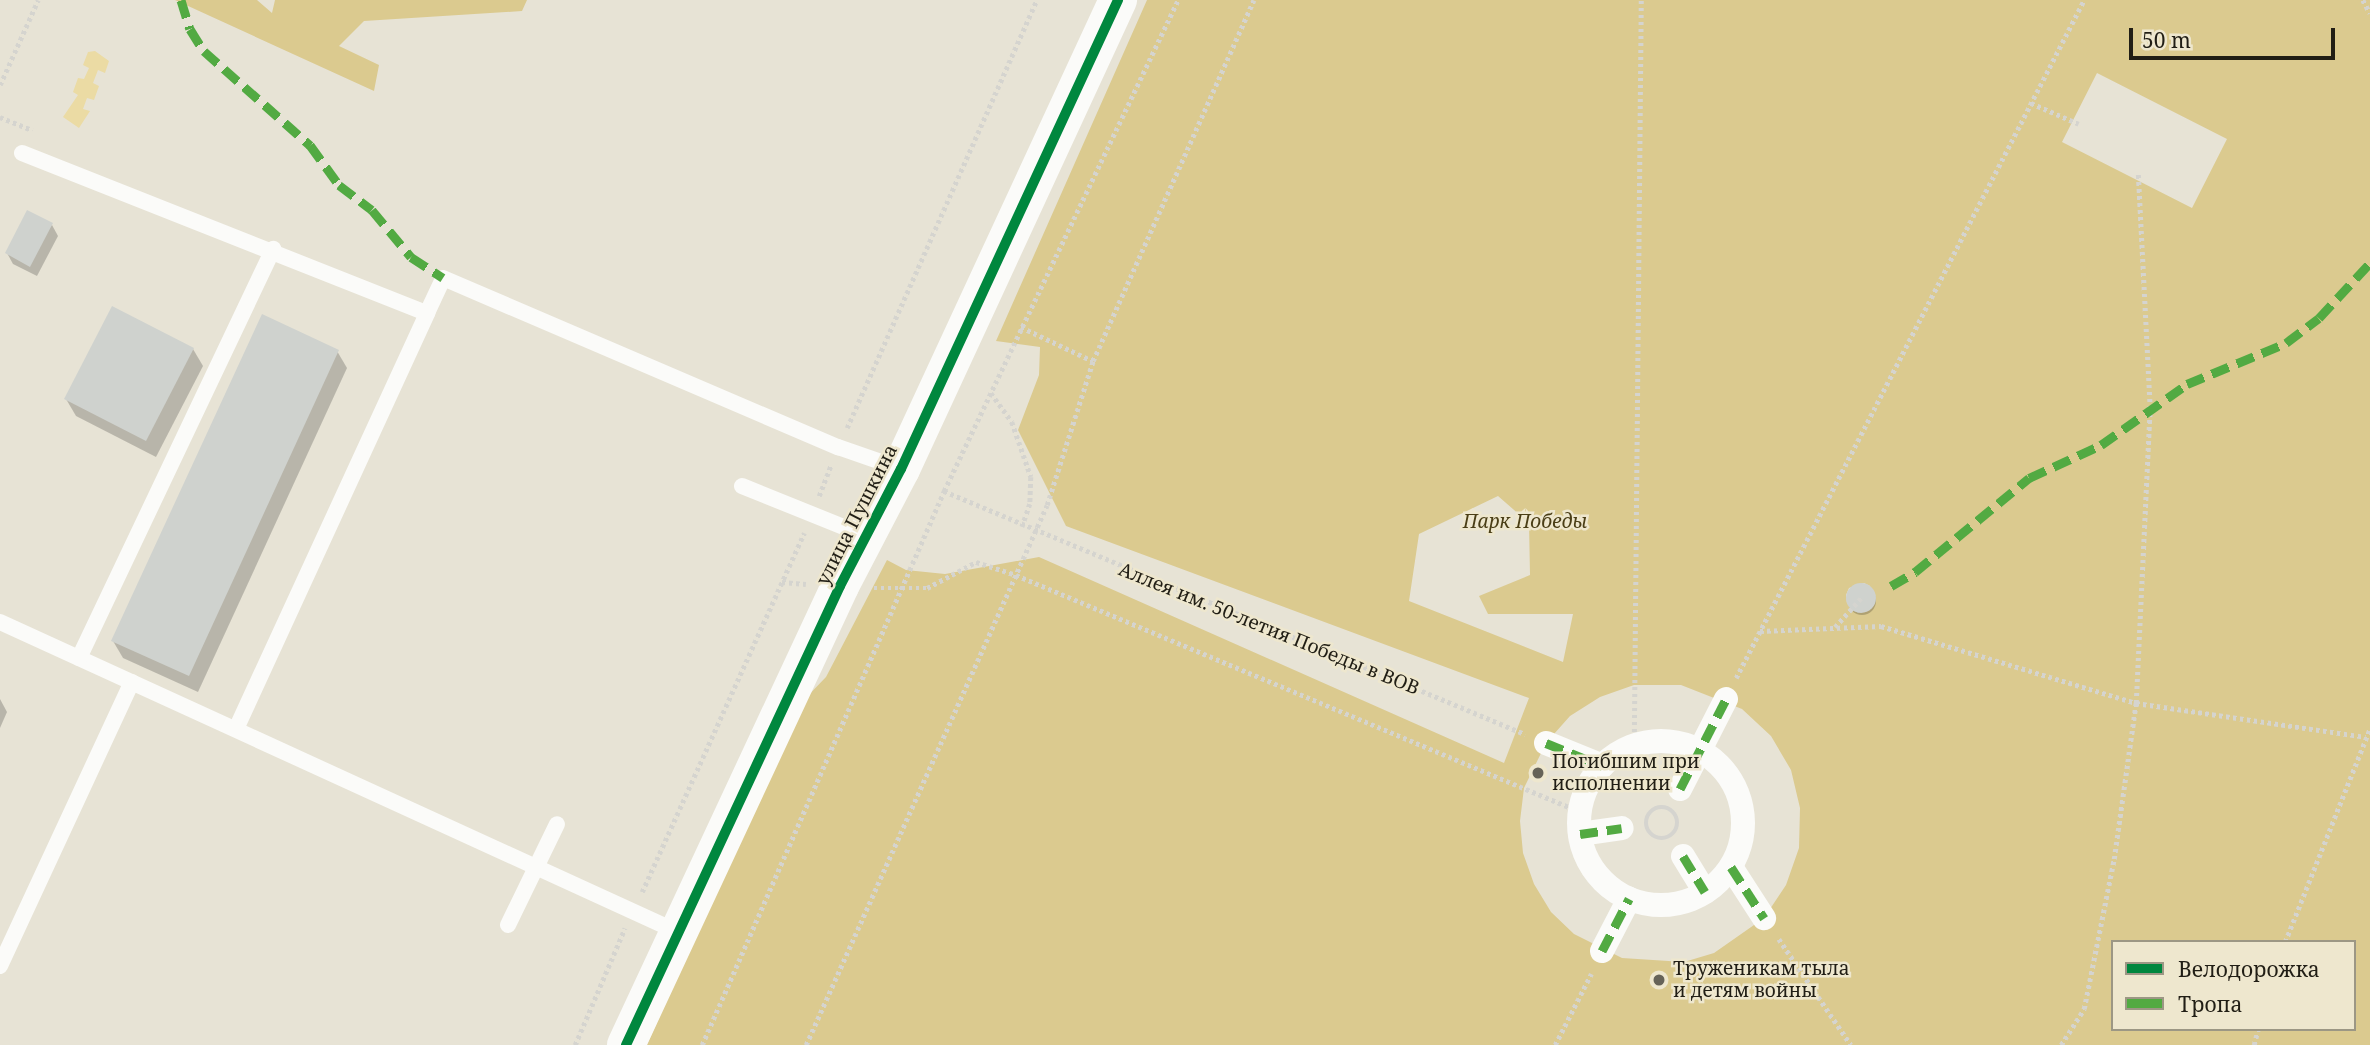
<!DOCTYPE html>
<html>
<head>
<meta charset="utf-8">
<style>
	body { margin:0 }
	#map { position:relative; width:2370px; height:1045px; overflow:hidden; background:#e7e3d5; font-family:"Noto Serif",serif }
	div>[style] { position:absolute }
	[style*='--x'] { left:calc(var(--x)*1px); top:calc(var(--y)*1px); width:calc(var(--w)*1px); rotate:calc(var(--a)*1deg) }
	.green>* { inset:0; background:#ebdba4 }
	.forest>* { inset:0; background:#dbca8f }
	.shadow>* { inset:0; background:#0003 }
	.round { border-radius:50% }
	.building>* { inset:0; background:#cfd2ce }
	.path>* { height:4.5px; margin-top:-2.25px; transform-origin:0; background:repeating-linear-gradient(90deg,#d5d4cf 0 3.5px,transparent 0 7px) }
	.path>.ring { margin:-2.25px; padding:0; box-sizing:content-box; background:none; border:4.5px solid #d5d4cf; border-radius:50% }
	.service>* { height:16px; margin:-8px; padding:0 8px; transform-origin:8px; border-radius:8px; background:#fbfbf9 }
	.pedestrian>* { height:24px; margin:-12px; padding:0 12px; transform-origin:12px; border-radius:12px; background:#fbfbf9 }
	.pedestrian>.ring { margin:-12px; padding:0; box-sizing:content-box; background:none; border:24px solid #fbfbf9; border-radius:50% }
	.tertiary>* { height:38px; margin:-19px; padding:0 19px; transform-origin:19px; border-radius:19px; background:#fbfbf9 }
	.quiet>* { height:9px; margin-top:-4.5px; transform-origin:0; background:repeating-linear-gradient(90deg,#52aa42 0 18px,transparent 0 27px) }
	.cycleway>* { height:10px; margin:-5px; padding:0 5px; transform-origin:5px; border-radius:5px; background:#00873e }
	.dots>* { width:19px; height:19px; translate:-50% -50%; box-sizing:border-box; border:4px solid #eee7ce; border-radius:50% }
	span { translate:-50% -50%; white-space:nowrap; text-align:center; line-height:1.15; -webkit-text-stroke:5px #eee7ce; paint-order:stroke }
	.street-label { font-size:19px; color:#211e15 }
	.park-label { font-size:19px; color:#4a3e16; font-style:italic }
	.poi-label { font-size:19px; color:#211e15 }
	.left { translate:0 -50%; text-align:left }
	.legend { position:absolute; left:2111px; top:940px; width:245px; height:91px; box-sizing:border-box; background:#eee7ce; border:2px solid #9c9784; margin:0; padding:9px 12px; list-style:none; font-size:21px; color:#211e15 }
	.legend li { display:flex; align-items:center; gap:14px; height:35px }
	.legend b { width:35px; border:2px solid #9c9784 }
	.scale { position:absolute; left:2129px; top:28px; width:206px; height:32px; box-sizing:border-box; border:4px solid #211e15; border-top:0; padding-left:9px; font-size:21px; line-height:24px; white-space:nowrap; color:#211e15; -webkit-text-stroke:5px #eee7ce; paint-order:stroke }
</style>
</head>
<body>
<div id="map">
	<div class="green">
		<i style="clip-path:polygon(95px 51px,109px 61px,105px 73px,98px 70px,93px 83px,99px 86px,94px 100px,87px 98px,83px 109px,90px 111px,79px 128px,63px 117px,78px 95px,73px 92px,78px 78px,84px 79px,89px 68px,83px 65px,88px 52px)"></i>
	</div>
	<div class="forest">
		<i style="clip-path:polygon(175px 0,257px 0,272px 13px,275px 0,527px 0,522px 11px,364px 21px,339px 46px,379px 65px,374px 91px)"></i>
		<i style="clip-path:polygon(evenodd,1147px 0,2370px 0,2370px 1045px,647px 1045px,799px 705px,826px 677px,887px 560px,906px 570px,945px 574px,1039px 557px,1504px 763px,1529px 698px,1066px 526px,1018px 430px,1039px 375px,1040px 347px,996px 341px,1147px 0,2097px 73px,2227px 139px,2192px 208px,2062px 142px,2097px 73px,1147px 0,1498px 496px,1529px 523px,1530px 575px,1479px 596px,1488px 614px,1573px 614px,1563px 662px,1409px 601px,1419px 534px,1498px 496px,1147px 0,1864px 583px,1870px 586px,1875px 601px,1872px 608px,1858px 613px,1847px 603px,1846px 595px,1849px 588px,1864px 583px,1147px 0,1634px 685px,1681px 685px,1742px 709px,1771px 736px,1791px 770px,1800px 808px,1799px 848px,1786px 885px,1764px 918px,1714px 953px,1684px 962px,1622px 958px,1574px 934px,1551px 912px,1534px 884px,1523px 853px,1520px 821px,1524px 788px,1546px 743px,1570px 716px,1600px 697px,1634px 685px,1147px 0,2113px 942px,2354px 942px,2354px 1029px,2113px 1029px,2113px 942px)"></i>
	</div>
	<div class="shadow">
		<i style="clip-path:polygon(52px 225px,58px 236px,37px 276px,13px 264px,7px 253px)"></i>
		<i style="clip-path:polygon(193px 349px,203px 366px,156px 457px,76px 416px,66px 399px)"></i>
		<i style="clip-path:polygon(337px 351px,347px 368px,198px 692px,123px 658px,113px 641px)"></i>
		<i class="round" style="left:1848px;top:587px;width:28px;height:28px"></i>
		<i style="clip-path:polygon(0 699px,7px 712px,0 728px)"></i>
	</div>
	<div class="building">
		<i style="clip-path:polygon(27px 210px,53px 223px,30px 267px,5px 253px)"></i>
		<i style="clip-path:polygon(112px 306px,194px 348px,146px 441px,64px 399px)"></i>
		<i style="clip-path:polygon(262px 314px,339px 350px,189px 676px,111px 641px)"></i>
		<i class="round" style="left:1846px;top:583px;width:30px;height:30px"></i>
	</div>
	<div class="path">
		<i style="--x:2363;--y:0;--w:15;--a:62"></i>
		<i style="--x:0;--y:85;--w:93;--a:-65.9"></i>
		<i style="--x:2031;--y:103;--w:52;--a:23.6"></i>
		<i style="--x:0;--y:117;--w:35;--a:22"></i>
		<i style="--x:1021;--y:327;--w:80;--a:25.3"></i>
		<i style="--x:991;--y:393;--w:36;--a:54"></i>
		<i style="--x:1012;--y:422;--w:58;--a:70.9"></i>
		<i style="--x:1031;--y:477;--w:27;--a:92"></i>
		<i style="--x:1030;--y:504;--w:24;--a:109"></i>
		<i style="--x:847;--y:428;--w:468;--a:-66.1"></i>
		<i style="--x:944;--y:491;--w:630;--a:22.7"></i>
		<i style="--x:819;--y:496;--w:33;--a:-69"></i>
		<i style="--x:782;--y:582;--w:24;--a:5"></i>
		<i style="--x:874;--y:588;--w:53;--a:0"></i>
		<i style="--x:927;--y:588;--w:55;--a:-28"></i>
		<i style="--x:976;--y:562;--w:42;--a:18"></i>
		<i style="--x:1016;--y:575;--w:607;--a:22.77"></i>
		<i style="--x:1835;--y:627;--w:39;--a:-48"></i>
		<i style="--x:1760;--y:631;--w:121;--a:-2.4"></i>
		<i style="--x:1881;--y:626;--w:266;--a:16.8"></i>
		<i style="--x:2136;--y:703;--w:232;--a:8.4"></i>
		<i style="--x:1736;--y:678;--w:762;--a:-62.83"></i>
		<i style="--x:1634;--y:746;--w:746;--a:-89.46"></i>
		<i class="ring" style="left:1646px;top:807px;width:27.5px;height:27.5px"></i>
		<i style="--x:642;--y:892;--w:394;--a:-65.7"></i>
		<i style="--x:1779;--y:939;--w:128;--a:55.8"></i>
		<i style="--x:2285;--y:942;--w:230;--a:-68.3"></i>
		<i style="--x:575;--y:1045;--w:127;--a:-66.9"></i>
		<i style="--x:702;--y:1045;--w:605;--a:-66.4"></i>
		<i style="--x:944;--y:491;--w:544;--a:-64.52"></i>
		<i style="--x:806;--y:1045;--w:591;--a:-65.95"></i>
		<i style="--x:1047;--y:505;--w:151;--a:-72.3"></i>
		<i style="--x:1093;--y:361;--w:395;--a:-66"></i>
		<i style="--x:1555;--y:1045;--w:80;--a:-63.1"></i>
		<i style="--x:2061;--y:1045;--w:43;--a:-57.4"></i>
		<i style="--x:2084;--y:1009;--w:153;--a:-78.7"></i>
		<i style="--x:2114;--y:859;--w:158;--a:-82"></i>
		<i style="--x:2136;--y:703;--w:294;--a:-87.3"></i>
		<i style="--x:2150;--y:409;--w:236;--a:-92.9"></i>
		<i style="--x:2254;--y:1045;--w:16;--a:-76"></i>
	</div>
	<div class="service">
		<i style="--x:22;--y:153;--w:435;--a:21.6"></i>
		<i style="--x:427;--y:313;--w:38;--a:-65"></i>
		<i style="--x:443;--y:278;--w:430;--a:23.2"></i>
		<i style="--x:838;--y:447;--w:67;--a:19.2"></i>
		<i style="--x:742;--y:486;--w:134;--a:22"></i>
		<i style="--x:0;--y:622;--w:746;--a:24.57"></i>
		<i style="--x:79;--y:658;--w:453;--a:-64.6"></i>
		<i style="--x:236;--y:729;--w:458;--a:-65.3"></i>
		<i style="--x:508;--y:925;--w:112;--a:-64.1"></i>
		<i style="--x:0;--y:966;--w:313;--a:-65.1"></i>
	</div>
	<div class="pedestrian">
		<i class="ring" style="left:1579px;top:741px;width:140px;height:140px"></i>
		<i style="--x:1546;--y:743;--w:61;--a:22"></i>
		<i style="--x:1680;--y:789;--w:101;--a:-62.9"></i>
		<i style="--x:1580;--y:834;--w:42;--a:-8.1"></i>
		<i style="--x:1683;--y:856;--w:42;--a:58.6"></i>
		<i style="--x:1731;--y:867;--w:61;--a:57.1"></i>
		<i style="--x:1602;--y:951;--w:59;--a:-62.6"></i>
	</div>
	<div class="tertiary">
		<i style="--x:626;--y:1045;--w:506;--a:-65"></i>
		<i style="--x:840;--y:586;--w:132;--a:-62.5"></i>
		<i style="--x:901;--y:469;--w:517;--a:-65.17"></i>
	</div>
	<div class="quiet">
		<i style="--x:181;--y:0;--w:30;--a:73"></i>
		<i style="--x:190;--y:29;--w:26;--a:58"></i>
		<i style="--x:204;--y:51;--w:142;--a:41.6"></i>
		<i style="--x:310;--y:145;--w:49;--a:54.1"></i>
		<i style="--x:339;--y:185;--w:41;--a:37.1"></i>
		<i style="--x:372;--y:210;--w:61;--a:50.3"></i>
		<i style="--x:411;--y:257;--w:38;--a:33"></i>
		<i style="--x:1891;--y:586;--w:28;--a:-30"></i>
		<i style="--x:1915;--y:572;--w:148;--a:-39.5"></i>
		<i style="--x:2029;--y:478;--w:79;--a:-24.6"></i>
		<i style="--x:2101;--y:445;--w:105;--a:-35.3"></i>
		<i style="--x:2187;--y:384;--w:107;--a:-22.5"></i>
		<i style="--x:2286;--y:343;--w:41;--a:-37.1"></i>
		<i style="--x:2319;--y:318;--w:75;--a:-47.2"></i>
		<i style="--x:1546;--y:743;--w:61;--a:22"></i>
		<i style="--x:1680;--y:789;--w:101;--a:-62.9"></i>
		<i style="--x:1580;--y:834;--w:42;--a:-8.1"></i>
		<i style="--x:1683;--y:856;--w:42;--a:58.6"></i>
		<i style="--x:1731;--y:867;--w:61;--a:57.1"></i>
		<i style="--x:1602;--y:951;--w:59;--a:-62.6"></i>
	</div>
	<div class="cycleway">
		<i style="--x:626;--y:1045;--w:506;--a:-65"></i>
		<i style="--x:840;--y:586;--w:132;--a:-62.5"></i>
		<i style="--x:901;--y:469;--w:517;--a:-65.17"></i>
	</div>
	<div class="dots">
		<i style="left:1538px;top:773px;background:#666358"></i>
		<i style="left:1659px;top:980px;background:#666358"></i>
	</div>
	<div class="street-label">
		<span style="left:857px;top:515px;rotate:-63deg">улица Пушкина</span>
		<span style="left:1269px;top:629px;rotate:22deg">Аллея им. 50-летия Победы в ВОВ</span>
	</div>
	<div class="park-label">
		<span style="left:1525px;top:522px">Парк Победы</span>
	</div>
	<div class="poi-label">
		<span class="left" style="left:1552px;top:773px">Погибшим при<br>исполнении</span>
		<span class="left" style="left:1673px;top:980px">Труженикам тыла<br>и детям войны</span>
	</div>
	<ul class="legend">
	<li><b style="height:9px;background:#00873e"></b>Велодорожка</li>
	<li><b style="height:9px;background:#52aa42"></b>Тропа</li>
	</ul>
	<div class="scale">50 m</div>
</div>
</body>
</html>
